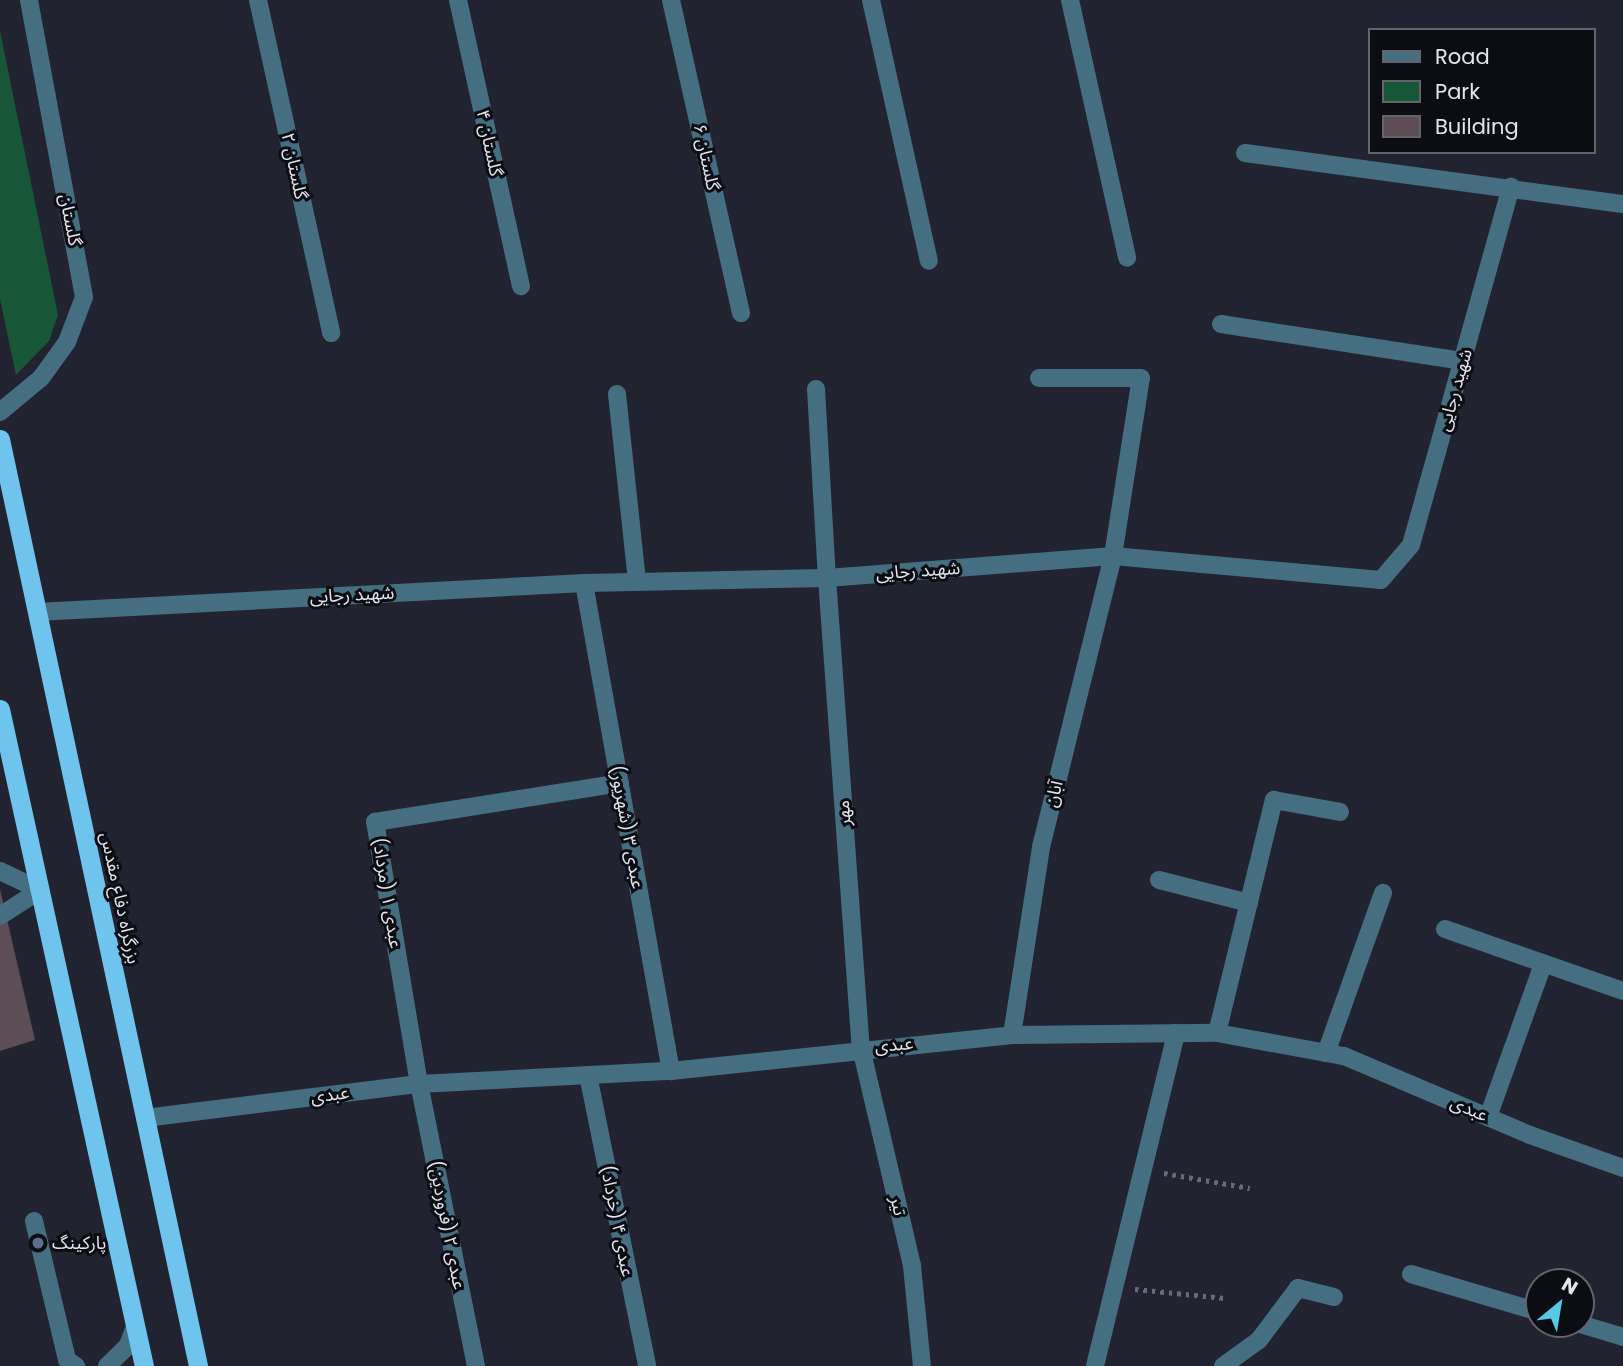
<!DOCTYPE html>
<html>
<head>
<meta charset="utf-8">
<style>
	body { margin:0 }
	#map { position:relative; width:1623px; height:1366px; overflow:hidden; background:#222330; font-family:Poppins,"Noto Sans Arabic",sans-serif }
	div>[style] { position:absolute }
	[style*='--x'] { left:calc(var(--x)*1px); top:calc(var(--y)*1px); width:calc(var(--w)*1px); rotate:calc(var(--a)*1deg) }
	.green>* { inset:0; background:#175637 }
	.building>* { inset:0; background:#5d4d55 }
	.path>* { height:4.5px; margin-top:-2.25px; transform-origin:0; background:repeating-linear-gradient(90deg,#696a76 0 3.5px,transparent 0 8.5px) }
	.service>* { height:18px; margin:-9px; padding:0 9px; transform-origin:9px; border-radius:9px; background:#456e81 }
	.minor>* { height:18px; margin:-9px; padding:0 9px; transform-origin:9px; border-radius:9px; background:#456e81 }
	.trunk>* { height:19px; margin:-9.5px; padding:0 9.5px; transform-origin:9.5px; border-radius:9.5px; background:#6ec4ec }
	.dots>* { width:19px; height:19px; translate:-50% -50%; box-sizing:border-box; border:4px solid #0c0d13; border-radius:50% }
	span { translate:-50% -50%; white-space:nowrap; text-align:center; line-height:1.15; -webkit-text-stroke:6px #0c0d13; paint-order:stroke }
	.street-label { font-size:18px; color:#e3e4ee }
	.poi-label { font-size:18px; color:#e3e4ee }
	.left { translate:0 -50%; text-align:left }
	.legend { position:absolute; left:1368px; top:28px; width:228px; height:126px; box-sizing:border-box; background:#0c0d13; border:2px solid #62636b; margin:0; padding:9px 12px; list-style:none; font-size:21px; color:#e3e4ee }
	.legend li { display:flex; align-items:center; gap:14px; height:35px }
	.legend b { width:35px; border:2px solid #62636b }
	.north { position:absolute; left:1525px; top:1268px; width:70px; height:70px; box-sizing:border-box; background:#0c0d13; border:2px solid #62636b; border-radius:50%; rotate:30deg; font-size:19px; font-weight:700; line-height:28px; text-align:center; color:#e3e4ee }
	.north::after { content:''; display:block; margin:auto; width:24px; height:32px; background:#58c9e3; clip-path:polygon(50% 0,100% 100%,50% 72%,0 100%) }
</style>
</head>
<body>
<div id="map">
	<div class="green">
		<i style="clip-path:polygon(0 31px,58px 315px,49px 341px,16px 375px,0 299px)"></i>
	</div>
	<div class="building">
		<i style="clip-path:polygon(0 889px,35px 1040px,0 1051px)"></i>
	</div>
	<div class="path">
		<i style="--x:1164;--y:1173;--w:87;--a:9.9"></i>
		<i style="--x:1135;--y:1289;--w:90;--a:5.7"></i>
	</div>
	<div class="service">
		<i style="--x:816;--y:389;--w:189;--a:86.7"></i>
		<i style="--x:617;--y:394;--w:189;--a:83.9"></i>
		<i style="--x:0;--y:871;--w:44;--a:25.4"></i>
		<i style="--x:1159;--y:880;--w:93;--a:14.3"></i>
		<i style="--x:0;--y:916;--w:48;--a:-33"></i>
		<i style="--x:1445;--y:929;--w:188;--a:19.2"></i>
		<i style="--x:1217;--y:1033;--w:240;--a:-76.3"></i>
		<i style="--x:1274;--y:800;--w:67;--a:10.3"></i>
		<i style="--x:1326;--y:1053;--w:170;--a:-70.4"></i>
		<i style="--x:1488;--y:1117;--w:163;--a:-70.2"></i>
		<i style="--x:34;--y:1221;--w:143;--a:76.6"></i>
		<i style="--x:67;--y:1360;--w:11;--a:34"></i>
		<i style="--x:107;--y:1366;--w:28;--a:-44"></i>
		<i style="--x:127;--y:1347;--w:22;--a:-68"></i>
		<i style="--x:1095;--y:1366;--w:343;--a:-76.3"></i>
	</div>
	<div class="minor">
		<i style="--x:258;--y:0;--w:341;--a:77.6"></i>
		<i style="--x:458;--y:0;--w:293;--a:77.6"></i>
		<i style="--x:671;--y:0;--w:321;--a:77.4"></i>
		<i style="--x:871;--y:0;--w:267;--a:77.5"></i>
		<i style="--x:1070;--y:0;--w:264;--a:77.5"></i>
		<i style="--x:1245;--y:153;--w:381;--a:7.7"></i>
		<i style="--x:1221;--y:324;--w:245;--a:8.7"></i>
		<i style="--x:0;--y:412;--w:53;--a:-39.7"></i>
		<i style="--x:41;--y:378;--w:44;--a:-54.2"></i>
		<i style="--x:67;--y:342;--w:48;--a:-69.3"></i>
		<i style="--x:84;--y:297;--w:302;--a:-100.5"></i>
		<i style="--x:827;--y:578;--w:471;--a:85.9"></i>
		<i style="--x:861;--y:1048;--w:224;--a:76.8"></i>
		<i style="--x:912;--y:1266;--w:100;--a:84.3"></i>
		<i style="--x:584;--y:583;--w:496;--a:79.9"></i>
		<i style="--x:37;--y:612;--w:548;--a:-3.03"></i>
		<i style="--x:584;--y:583;--w:243;--a:-1.2"></i>
		<i style="--x:827;--y:578;--w:287;--a:-4.4"></i>
		<i style="--x:1113;--y:556;--w:269;--a:5.1"></i>
		<i style="--x:1381;--y:580;--w:46;--a:-49.4"></i>
		<i style="--x:1411;--y:545;--w:372;--a:-74.4"></i>
		<i style="--x:1012;--y:1035;--w:190;--a:-81.2"></i>
		<i style="--x:1041;--y:847;--w:300;--a:-76.1"></i>
		<i style="--x:1113;--y:556;--w:180;--a:-81.1"></i>
		<i style="--x:1141;--y:378;--w:102;--a:180"></i>
		<i style="--x:588;--y:1075;--w:297;--a:78.5"></i>
		<i style="--x:145;--y:1118;--w:276;--a:-7.1"></i>
		<i style="--x:419;--y:1084;--w:252;--a:-3"></i>
		<i style="--x:671;--y:1071;--w:343;--a:-6"></i>
		<i style="--x:1012;--y:1035;--w:205;--a:-0.6"></i>
		<i style="--x:1217;--y:1033;--w:129;--a:10.3"></i>
		<i style="--x:1344;--y:1056;--w:202;--a:23"></i>
		<i style="--x:1530;--y:1135;--w:99;--a:19.5"></i>
		<i style="--x:1411;--y:1274;--w:134;--a:16.5"></i>
		<i style="--x:1580;--y:1324;--w:45;--a:16.8"></i>
		<i style="--x:476;--y:1366;--w:288;--a:-101.4"></i>
		<i style="--x:419;--y:1084;--w:266;--a:-99.5"></i>
		<i style="--x:375;--y:822;--w:248;--a:-9"></i>
		<i style="--x:1223;--y:1366;--w:44;--a:-35.8"></i>
		<i style="--x:1259;--y:1340;--w:65;--a:-53.1"></i>
		<i style="--x:1298;--y:1288;--w:37;--a:14"></i>
	</div>
	<div class="trunk">
		<i style="--x:0;--y:439;--w:948;--a:77.94"></i>
		<i style="--x:0;--y:709;--w:673;--a:77.64"></i>
	</div>
	<div class="dots">
		<i style="left:38px;top:1243px;background:#5c6f8a"></i>
	</div>
	<div class="street-label">
		<span style="left:489px;top:143px;rotate:78deg">گلستان ۴</span>
		<span style="left:706px;top:157px;rotate:78deg">گلستان ۶</span>
		<span style="left:294px;top:166px;rotate:78deg">گلستان ۲</span>
		<span style="left:70px;top:220px;rotate:79deg">گلستان</span>
		<span style="left:1455px;top:390px;rotate:-74deg">شهید رجایی</span>
		<span style="left:918px;top:571px;rotate:-4deg">شهید رجایی</span>
		<span style="left:352px;top:595px;rotate:-3deg">شهید رجایی</span>
		<span style="left:1054px;top:794px;rotate:-76deg">آبان</span>
		<span style="left:844px;top:813px;rotate:-94deg">مهر</span>
		<span style="left:627px;top:827px;rotate:80deg">عبدی ۳ (شهریور)</span>
		<span style="left:387px;top:893px;rotate:81deg">عبدی ۱ (مرداد)</span>
		<span style="left:120px;top:898px;rotate:78deg">بزرگراه دفاع مقدس</span>
		<span style="left:894px;top:1045px;rotate:-5deg">عبدی</span>
		<span style="left:330px;top:1095px;rotate:-7deg">عبدی</span>
		<span style="left:1469px;top:1109px;rotate:23deg">عبدی</span>
		<span style="left:898px;top:1206px;rotate:77deg">تیر</span>
		<span style="left:617px;top:1221px;rotate:79deg">عبدی ۴ (خرداد)</span>
		<span style="left:447px;top:1225px;rotate:79deg">عبدی ۲ (فروردین)</span>
	</div>
	<div class="poi-label">
		<span class="left" style="left:52px;top:1243px">پارکینگ</span>
	</div>
	<ul class="legend">
	<li><b style="height:9px;background:#456e81"></b>Road</li>
	<li><b style="height:19px;background:#175637"></b>Park</li>
	<li><b style="height:19px;background:#5d4d55"></b>Building</li>
	</ul>
	<div class="north">N</div>
</div>
</body>
</html>
